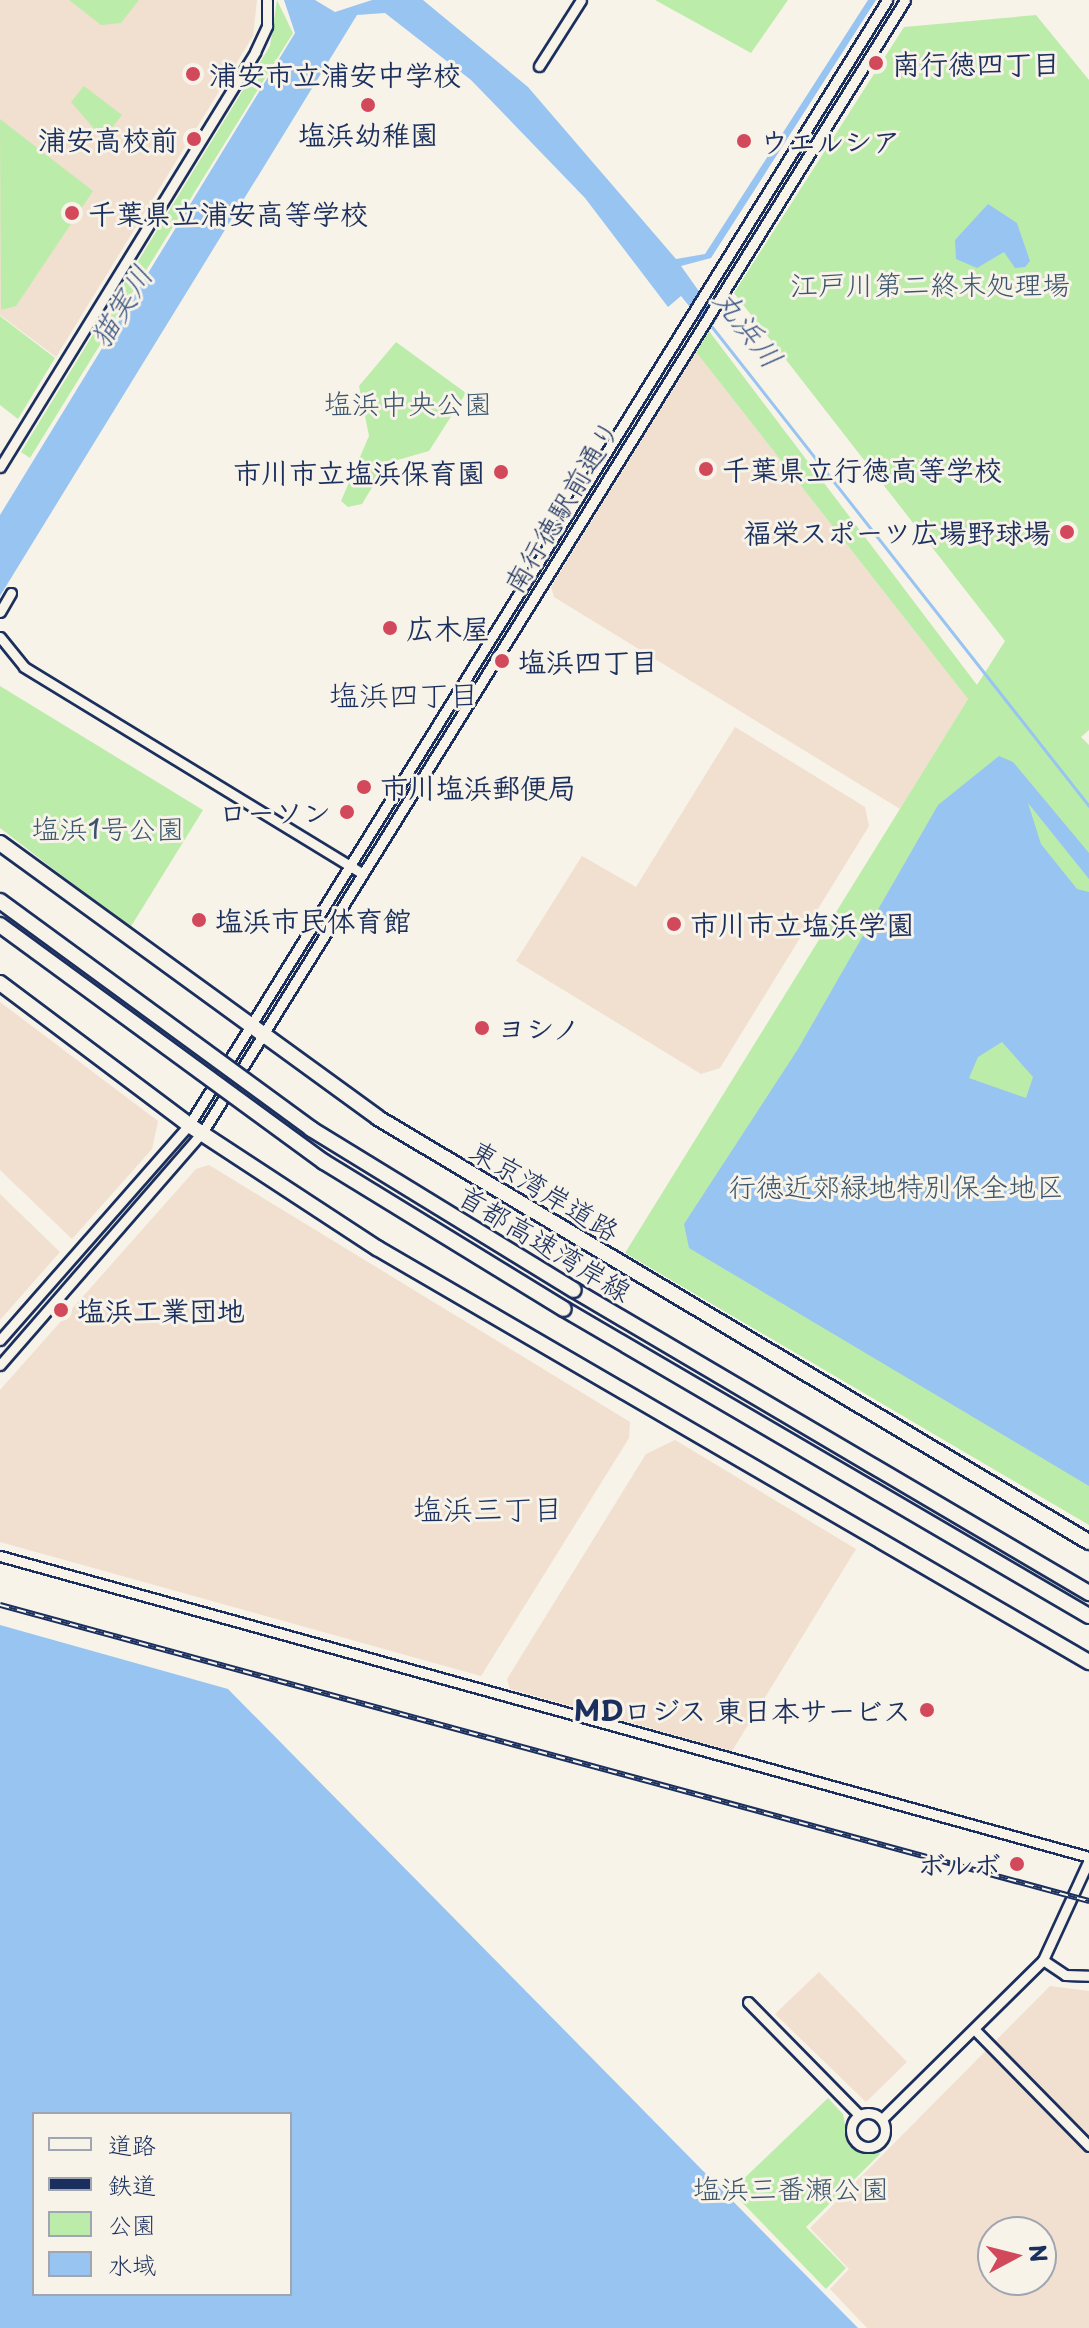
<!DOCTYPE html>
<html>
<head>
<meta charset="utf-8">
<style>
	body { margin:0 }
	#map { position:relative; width:1089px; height:2328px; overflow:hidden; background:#f7f3e8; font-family:"Playpen Sans","Klee One",sans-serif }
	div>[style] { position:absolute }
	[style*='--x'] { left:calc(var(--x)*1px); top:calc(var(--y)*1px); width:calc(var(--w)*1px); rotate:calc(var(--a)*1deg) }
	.built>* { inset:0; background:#f1dfcf }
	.green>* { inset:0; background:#bcecaa }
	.water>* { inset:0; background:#98c4f2 }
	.stream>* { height:3px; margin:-1.5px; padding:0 1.5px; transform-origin:1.5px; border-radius:1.5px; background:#98c4f2 }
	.roads { filter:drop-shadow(2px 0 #1b2f5e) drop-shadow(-2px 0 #1b2f5e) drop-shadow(0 2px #1b2f5e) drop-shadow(0 -2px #1b2f5e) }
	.minor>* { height:9px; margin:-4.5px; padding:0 4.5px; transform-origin:4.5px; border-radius:4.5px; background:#f7f3e8 }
	.minor>.ring { margin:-4.5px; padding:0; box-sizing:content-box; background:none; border:9px solid #f7f3e8; border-radius:50% }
	.highway>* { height:14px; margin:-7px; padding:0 7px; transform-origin:7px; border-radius:7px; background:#f7f3e8 }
	.rail>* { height:6px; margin-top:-3px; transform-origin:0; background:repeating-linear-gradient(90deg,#f7f3e8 0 9px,#1b2f5e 0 18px); box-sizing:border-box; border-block:2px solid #1b2f5e }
	.bridges { filter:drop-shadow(2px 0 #1b2f5e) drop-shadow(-2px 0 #1b2f5e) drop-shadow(0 2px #1b2f5e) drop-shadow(0 -2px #1b2f5e) }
	.highway-bridge>* { height:14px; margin:-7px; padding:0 7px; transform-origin:7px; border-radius:7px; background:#f7f3e8 }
	.dots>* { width:22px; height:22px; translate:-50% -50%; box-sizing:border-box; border:4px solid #f7f3e8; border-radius:50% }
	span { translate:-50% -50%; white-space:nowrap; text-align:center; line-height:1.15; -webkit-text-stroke:6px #f7f3e8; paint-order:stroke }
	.poi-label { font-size:28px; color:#1b2f5e; font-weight:700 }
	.left { translate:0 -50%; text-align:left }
	.right { translate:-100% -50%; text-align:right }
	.park-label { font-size:28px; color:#3b556d }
	.street-label { font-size:28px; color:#1b2f5e }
	.water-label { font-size:30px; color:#3a5483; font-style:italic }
	.neighbourhood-label { font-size:30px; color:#1b2f5e }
	.legend { position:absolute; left:32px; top:2112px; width:260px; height:184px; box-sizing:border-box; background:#f7f3e8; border:2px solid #9fa5b1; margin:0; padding:10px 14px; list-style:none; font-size:24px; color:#1b2f5e }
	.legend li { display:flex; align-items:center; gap:16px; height:40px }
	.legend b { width:40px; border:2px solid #9fa5b1 }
	.north { position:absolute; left:977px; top:2216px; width:80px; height:80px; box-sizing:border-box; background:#f7f3e8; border:2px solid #9fa5b1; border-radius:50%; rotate:83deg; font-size:22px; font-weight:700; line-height:32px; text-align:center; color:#1b2f5e }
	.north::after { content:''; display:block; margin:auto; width:28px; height:36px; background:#d1495b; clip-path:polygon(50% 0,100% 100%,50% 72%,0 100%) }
</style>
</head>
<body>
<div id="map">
	<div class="built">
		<i style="clip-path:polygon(0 0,257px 0,253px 36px,56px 357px,0 315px)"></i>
		<i style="clip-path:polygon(696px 352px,968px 699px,900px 809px,554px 597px,551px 587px)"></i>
		<i style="clip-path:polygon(735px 727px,865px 807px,869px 826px,720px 1068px,701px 1074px,516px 961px,582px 856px,636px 887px)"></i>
		<i style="clip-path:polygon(0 1002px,158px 1121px,152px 1149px,72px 1239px,0 1170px)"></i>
		<i style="clip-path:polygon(209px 1165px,630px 1422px,629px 1438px,481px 1676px,0 1542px,0 1390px,196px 1169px)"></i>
		<i style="clip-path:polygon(0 1194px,60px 1252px,0 1320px)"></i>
		<i style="clip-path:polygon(675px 1440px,856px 1549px,732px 1751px,510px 1689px,507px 1679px,646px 1454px)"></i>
		<i style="clip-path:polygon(819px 1972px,907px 2062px,866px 2102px,775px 2014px)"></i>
		<i style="clip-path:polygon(evenodd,1050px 1986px,1089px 1991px,1089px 2328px,867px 2328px,830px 2289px,849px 2269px,810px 2228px,1050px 1986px,993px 2232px,1041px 2232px,1041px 2280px,993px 2280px,993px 2232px)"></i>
	</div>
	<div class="green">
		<i style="clip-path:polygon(69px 0,139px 0,121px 23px,101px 25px)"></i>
		<i style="clip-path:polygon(277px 0,293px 33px,30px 458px,21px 452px,270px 46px)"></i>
		<i style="clip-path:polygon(655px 0,788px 0,751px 53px)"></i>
		<i style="clip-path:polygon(1036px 15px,1089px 80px,1089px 730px,1081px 737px,1089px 745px,1089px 1525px,625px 1253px,968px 699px,696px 352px,709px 331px,977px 685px,1005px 641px,734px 293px,904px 27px)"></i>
		<i style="clip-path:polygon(84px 86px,122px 115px,103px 139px,71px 102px)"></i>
		<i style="clip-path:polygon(0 119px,93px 191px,16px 306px,1px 310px)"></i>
		<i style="clip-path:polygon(0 316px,55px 358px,18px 419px,0 405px)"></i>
		<i style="clip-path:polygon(396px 342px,466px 393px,429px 451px,387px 463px,362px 504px,348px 507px,341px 501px,369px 436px,359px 386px)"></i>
		<i style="clip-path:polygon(0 686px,203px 810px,130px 928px,0 828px)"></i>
		<i style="clip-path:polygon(828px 2098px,843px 2114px,849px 2146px,881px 2153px,806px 2227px,846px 2268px,826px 2289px,731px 2191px)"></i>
	</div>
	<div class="water">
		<i style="clip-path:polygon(284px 0,315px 0,335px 12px,372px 0,423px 0,528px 87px,676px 259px,705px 254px,868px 0,876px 0,711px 258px,681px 266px,718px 318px,709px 331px,681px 296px,668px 307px,585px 198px,471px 80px,385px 13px,357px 15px,0 596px,0 515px,295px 33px)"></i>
		<i style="clip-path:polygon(988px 204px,1017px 223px,1030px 261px,1025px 267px,1015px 268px,1004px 252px,977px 268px,956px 259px,955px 240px)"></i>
		<i style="clip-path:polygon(evenodd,999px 756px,1013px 762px,1089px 853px,1089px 879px,1028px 803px,1041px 844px,1077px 889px,1089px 892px,1089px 1486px,689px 1248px,684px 1224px,798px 1049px,938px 805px,999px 756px,1002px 1042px,1033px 1077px,1026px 1098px,969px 1078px,978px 1057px,1002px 1042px)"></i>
		<i style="clip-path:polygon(evenodd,0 1625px,228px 1689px,858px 2328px,0 2328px,0 1625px,34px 2114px,290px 2114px,290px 2294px,34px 2294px,34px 2114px)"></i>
	</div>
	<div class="stream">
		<i style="--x:712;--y:327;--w:610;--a:51.8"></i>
	</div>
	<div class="roads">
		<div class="minor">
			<i style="--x:539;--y:66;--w:78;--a:-57.5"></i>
			<i style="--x:0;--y:467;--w:487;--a:-58.4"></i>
			<i style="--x:255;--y:52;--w:29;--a:-65"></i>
			<i style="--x:267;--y:26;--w:26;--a:-90"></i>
			<i style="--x:0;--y:612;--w:22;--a:-60"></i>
			<i style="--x:0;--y:637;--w:38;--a:51"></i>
			<i style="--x:24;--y:667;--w:397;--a:31.4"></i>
			<i style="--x:0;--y:1340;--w:286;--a:-48.7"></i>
			<i style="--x:189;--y:1125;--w:1324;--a:-58.18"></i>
			<i style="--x:0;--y:1365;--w:308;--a:-49"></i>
			<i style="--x:202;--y:1133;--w:1333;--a:-58.18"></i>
			<i style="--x:0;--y:1556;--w:1130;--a:15.45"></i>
			<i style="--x:1043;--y:1960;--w:27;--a:34"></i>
			<i style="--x:1065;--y:1975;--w:24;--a:2"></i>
			<i style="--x:748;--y:2002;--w:158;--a:45.5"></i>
			<i style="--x:974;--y:2029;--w:164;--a:45.5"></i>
			<i class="ring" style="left:851px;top:2113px;width:25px;height:25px"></i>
			<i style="--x:882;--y:2119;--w:226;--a:-44.6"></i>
			<i style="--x:1043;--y:1960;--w:110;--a:-65.3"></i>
		</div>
		<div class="highway">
			<i style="--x:0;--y:843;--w:467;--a:36"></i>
			<i style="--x:378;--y:1118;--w:828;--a:30.81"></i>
			<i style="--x:0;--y:983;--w:236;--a:36.9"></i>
			<i style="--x:189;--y:1125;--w:225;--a:33.2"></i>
			<i style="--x:377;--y:1248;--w:824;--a:30.18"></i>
			<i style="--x:574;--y:1290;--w:598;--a:30.47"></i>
			<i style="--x:564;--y:1309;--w:608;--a:30.32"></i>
		</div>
	</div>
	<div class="rail">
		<i style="--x:0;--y:1605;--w:1129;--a:15.21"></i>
	</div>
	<div class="bridges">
		<div class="highway-bridge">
			<i style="--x:0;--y:901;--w:386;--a:36.2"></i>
			<i style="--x:311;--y:1129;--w:308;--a:31.5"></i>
			<i style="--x:0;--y:925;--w:401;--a:36.2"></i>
			<i style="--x:324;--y:1162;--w:281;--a:31.5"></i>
		</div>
	</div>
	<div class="dots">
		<i style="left:876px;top:63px;background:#d1495b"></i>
		<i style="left:193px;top:74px;background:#d1495b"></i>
		<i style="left:368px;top:105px;background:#d1495b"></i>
		<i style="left:194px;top:139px;background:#d1495b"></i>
		<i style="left:744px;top:141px;background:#d1495b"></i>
		<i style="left:72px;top:213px;background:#d1495b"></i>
		<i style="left:706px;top:469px;background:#d1495b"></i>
		<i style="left:501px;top:472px;background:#d1495b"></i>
		<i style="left:1067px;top:532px;background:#d1495b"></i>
		<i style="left:390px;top:628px;background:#d1495b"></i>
		<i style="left:502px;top:661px;background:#d1495b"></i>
		<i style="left:364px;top:787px;background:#d1495b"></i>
		<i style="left:347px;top:812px;background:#d1495b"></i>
		<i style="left:199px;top:920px;background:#d1495b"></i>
		<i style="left:674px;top:924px;background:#d1495b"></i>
		<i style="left:482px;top:1028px;background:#d1495b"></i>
		<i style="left:61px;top:1310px;background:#d1495b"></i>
		<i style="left:927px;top:1710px;background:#d1495b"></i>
		<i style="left:1017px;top:1864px;background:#d1495b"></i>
	</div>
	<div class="poi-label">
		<span class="left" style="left:892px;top:63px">南行徳四丁目</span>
		<span class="left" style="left:209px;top:74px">浦安市立浦安中学校</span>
		<span style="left:368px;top:134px">塩浜幼稚園</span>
		<span class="right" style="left:178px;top:139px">浦安高校前</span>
		<span class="left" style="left:760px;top:141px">ウエルシア</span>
		<span class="left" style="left:88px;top:213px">千葉県立浦安高等学校</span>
		<span class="left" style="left:722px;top:469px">千葉県立行徳高等学校</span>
		<span class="right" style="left:485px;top:472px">市川市立塩浜保育園</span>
		<span class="right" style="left:1051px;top:532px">福栄スポーツ広場野球場</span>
		<span class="left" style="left:406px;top:628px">広木屋</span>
		<span class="left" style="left:518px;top:661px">塩浜四丁目</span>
		<span class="left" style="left:380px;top:787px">市川塩浜郵便局</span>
		<span class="right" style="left:331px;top:812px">ローソン</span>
		<span class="left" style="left:215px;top:920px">塩浜市民体育館</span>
		<span class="left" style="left:690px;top:924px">市川市立塩浜学園</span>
		<span class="left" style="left:498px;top:1028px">ヨシノ</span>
		<span class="left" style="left:77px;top:1310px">塩浜工業団地</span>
		<span class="right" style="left:911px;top:1710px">MDロジス 東日本サービス</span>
		<span class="right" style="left:1001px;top:1864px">ボルボ</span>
	</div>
	<div class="park-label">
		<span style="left:930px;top:284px">江戸川第二終末処理場</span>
		<span style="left:408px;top:403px">塩浜中央公園</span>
		<span style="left:108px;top:828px">塩浜1号公園</span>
		<span style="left:896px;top:1186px">行徳近郊緑地特別保全地区</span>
		<span style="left:791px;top:2188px">塩浜三番瀬公園</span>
	</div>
	<div class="street-label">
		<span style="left:561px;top:506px;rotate:-59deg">南行徳駅前通り</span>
		<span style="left:545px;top:1190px;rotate:31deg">東京湾岸道路</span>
		<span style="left:545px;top:1243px;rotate:31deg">首都高速湾岸線</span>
	</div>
	<div class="water-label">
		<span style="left:120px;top:306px;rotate:-58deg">猫実川</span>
		<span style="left:749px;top:328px;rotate:52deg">丸浜川</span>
	</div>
	<div class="neighbourhood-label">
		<span style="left:404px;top:694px">塩浜四丁目</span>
		<span style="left:488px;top:1508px">塩浜三丁目</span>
	</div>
	<ul class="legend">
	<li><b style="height:10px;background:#f7f3e8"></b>道路</li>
	<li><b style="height:10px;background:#1b2f5e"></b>鉄道</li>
	<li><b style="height:22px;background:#bcecaa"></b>公園</li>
	<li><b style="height:22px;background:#98c4f2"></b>水域</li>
	</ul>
	<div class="north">N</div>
</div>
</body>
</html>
